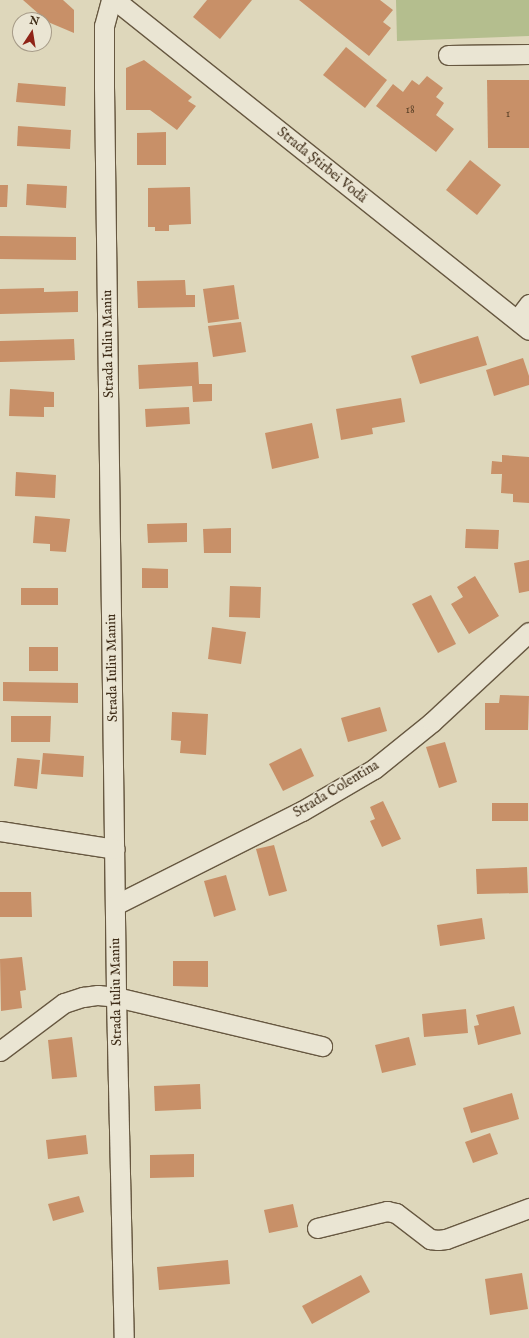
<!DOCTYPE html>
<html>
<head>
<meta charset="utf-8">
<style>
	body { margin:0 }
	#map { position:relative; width:529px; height:1338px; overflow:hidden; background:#ded7bb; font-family:"IM FELL English",serif }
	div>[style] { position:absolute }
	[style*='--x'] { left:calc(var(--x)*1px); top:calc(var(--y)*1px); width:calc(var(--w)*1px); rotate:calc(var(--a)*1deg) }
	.green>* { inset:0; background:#b4be8e }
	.building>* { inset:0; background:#c89068 }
	.roads { filter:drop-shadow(1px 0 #675841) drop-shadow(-1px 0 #675841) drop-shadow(0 1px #675841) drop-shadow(0 -1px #675841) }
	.minor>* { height:19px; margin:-9.5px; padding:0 9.5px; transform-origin:9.5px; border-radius:9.5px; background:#eae5d3 }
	span { translate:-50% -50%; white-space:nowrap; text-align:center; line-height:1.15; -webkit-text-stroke:3px #eae5d3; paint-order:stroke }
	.number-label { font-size:12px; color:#61462c }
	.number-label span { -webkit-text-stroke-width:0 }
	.street-label { font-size:14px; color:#3f2d18 }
	.north { position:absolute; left:12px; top:12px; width:40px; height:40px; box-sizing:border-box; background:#eae5d3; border:1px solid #a69b88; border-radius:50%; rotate:12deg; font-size:11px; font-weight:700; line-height:16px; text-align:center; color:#3f2d18 }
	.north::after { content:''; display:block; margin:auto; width:14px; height:18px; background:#8f2418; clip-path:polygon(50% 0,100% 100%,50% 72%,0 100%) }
</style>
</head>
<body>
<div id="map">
	<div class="green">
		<i style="clip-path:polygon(396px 0,529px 0,529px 36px,397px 41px)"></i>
	</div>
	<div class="building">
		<i style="clip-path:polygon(23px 0,63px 0,74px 10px,74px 33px,48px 22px)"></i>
		<i style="clip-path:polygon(207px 0,252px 0,220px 39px,193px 17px)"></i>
		<i style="clip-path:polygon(299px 0,380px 0,393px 10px,383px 22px,391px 28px,369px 56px)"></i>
		<i style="clip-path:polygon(346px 47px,387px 80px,365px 108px,323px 75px)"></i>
		<i style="clip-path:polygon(144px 60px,192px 97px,188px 101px,196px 106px,177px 130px,150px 110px,126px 110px,126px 68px)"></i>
		<i style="clip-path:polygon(427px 76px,443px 88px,436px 97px,444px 103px,436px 115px,454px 129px,436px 152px,376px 106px,393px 84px,403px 92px,412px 80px,419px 85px)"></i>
		<i style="clip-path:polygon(487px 80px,529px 80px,529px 148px,488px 148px)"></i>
		<i style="clip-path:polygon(18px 83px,66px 87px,65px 106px,16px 102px)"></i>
		<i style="clip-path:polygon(18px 126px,71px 130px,70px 149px,17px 146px)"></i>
		<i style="clip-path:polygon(166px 132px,166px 165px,137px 165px,137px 133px)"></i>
		<i style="clip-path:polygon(470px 160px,501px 185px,477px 215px,446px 190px)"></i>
		<i style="clip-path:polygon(27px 184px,67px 186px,66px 208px,26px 205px)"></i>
		<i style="clip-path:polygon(0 185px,8px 185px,7px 207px,0 207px)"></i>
		<i style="clip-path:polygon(190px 187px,191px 224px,169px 225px,169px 231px,155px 231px,155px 227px,148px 227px,148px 188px)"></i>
		<i style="clip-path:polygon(0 236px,76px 237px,76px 260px,0 259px)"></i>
		<i style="clip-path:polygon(185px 280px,186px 295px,195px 295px,195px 307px,138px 308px,137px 281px)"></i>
		<i style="clip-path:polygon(234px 285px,239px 319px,208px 323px,203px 289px)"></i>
		<i style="clip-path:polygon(44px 288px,44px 292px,78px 291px,78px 312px,0 314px,0 289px)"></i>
		<i style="clip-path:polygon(241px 322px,246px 352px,213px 357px,208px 326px)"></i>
		<i style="clip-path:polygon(478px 336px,487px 365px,420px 384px,411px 356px)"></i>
		<i style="clip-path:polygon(74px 339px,75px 360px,0 362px,0 341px)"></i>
		<i style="clip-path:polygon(523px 358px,529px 376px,529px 385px,494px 396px,486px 370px)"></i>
		<i style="clip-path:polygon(198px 362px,199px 384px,212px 384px,212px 401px,193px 402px,192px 386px,139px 389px,138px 365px)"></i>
		<i style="clip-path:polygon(10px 389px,54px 392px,54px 407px,44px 407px,44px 417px,9px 416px)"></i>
		<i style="clip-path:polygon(401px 398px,405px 422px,372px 428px,373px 434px,341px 440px,336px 409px)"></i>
		<i style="clip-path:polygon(189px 407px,190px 424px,146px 427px,145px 409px)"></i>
		<i style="clip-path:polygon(312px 423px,319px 458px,272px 469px,265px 433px)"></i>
		<i style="clip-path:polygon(502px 455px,529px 457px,529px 503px,513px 502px,513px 494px,501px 493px,502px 474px,491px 474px,492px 461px,502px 462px)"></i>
		<i style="clip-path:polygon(16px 472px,56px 475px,55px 498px,15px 496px)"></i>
		<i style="clip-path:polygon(35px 516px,70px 519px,66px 552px,50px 551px,50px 544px,33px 543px)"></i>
		<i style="clip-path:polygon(187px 523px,187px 542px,148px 543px,147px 524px)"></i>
		<i style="clip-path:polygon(231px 528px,231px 553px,204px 553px,203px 529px)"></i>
		<i style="clip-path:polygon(466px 529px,499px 530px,498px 549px,465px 548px)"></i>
		<i style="clip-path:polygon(529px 560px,529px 591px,519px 593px,514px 563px)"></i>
		<i style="clip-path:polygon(142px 568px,168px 569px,168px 588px,142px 588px)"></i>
		<i style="clip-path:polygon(475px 576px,499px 616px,469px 634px,451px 604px,463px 597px,457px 587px)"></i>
		<i style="clip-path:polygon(230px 586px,261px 587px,260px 618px,229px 617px)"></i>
		<i style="clip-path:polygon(21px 588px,58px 588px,58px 605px,21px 605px)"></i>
		<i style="clip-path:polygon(431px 595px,456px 644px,438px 653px,412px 604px)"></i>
		<i style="clip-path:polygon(212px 627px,246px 632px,241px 664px,208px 659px)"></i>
		<i style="clip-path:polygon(29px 647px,58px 647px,58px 671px,29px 671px)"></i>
		<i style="clip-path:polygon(3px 682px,78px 683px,78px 703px,3px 701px)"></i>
		<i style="clip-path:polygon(500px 695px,529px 696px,528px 730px,485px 730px,485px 703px,499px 703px)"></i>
		<i style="clip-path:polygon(380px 707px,387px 731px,348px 742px,341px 718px)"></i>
		<i style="clip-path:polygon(172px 712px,208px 714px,206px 755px,180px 753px,181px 741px,171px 740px)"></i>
		<i style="clip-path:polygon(11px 716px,51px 716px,50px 742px,11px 742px)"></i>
		<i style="clip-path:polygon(445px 742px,457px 782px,439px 788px,426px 747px)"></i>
		<i style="clip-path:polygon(301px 748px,314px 776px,283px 791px,269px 764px)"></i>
		<i style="clip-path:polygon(43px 753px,84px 756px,83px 777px,41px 774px)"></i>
		<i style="clip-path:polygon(17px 758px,40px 760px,37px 789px,14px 786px)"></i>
		<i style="clip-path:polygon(383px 801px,401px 839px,382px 847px,370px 821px,375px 819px,370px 807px)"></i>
		<i style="clip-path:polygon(492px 803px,528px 803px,528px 821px,492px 821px)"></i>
		<i style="clip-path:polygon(274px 845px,287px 891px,269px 896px,256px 849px)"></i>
		<i style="clip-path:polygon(527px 867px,528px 893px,477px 894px,476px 869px)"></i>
		<i style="clip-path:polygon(226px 875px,236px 910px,214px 917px,204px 881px)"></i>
		<i style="clip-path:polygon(0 892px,31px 892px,32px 917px,0 917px)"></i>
		<i style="clip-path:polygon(482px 918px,485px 939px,440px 946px,437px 925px)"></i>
		<i style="clip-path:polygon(22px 957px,26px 990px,20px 991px,22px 1008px,1px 1011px,0 959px)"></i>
		<i style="clip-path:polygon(173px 961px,208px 961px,208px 987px,173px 986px)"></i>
		<i style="clip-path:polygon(514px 1006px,521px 1034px,478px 1045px,474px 1026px,479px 1025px,476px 1015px)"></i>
		<i style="clip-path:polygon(466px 1009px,468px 1033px,424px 1037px,422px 1014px)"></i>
		<i style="clip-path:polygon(72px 1037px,77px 1077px,52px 1079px,48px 1040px)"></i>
		<i style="clip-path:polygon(409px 1037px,416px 1065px,382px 1073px,375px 1045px)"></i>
		<i style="clip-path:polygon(200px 1084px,201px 1109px,155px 1111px,154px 1086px)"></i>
		<i style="clip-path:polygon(512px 1093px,519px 1119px,471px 1133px,463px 1108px)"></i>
		<i style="clip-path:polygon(490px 1133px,498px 1154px,473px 1163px,465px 1142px)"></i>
		<i style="clip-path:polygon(86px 1135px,88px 1154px,48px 1159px,46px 1140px)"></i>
		<i style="clip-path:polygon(194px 1154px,194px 1177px,150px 1178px,150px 1155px)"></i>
		<i style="clip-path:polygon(79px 1196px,84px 1212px,53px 1221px,48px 1204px)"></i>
		<i style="clip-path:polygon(293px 1204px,298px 1227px,269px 1233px,264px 1210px)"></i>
		<i style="clip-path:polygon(228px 1260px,230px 1284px,159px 1290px,157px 1267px)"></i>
		<i style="clip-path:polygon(522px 1273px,528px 1309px,490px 1315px,485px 1279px)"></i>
		<i style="clip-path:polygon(361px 1275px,370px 1292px,312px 1324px,302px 1306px)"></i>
	</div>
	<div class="roads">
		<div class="minor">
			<i style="--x:111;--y:0;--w:27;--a:105"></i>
			<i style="--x:104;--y:26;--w:61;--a:90"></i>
			<i style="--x:104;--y:87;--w:910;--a:89.24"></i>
			<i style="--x:116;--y:997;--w:341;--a:88.7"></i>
			<i style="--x:115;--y:0;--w:529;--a:38.56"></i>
			<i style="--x:448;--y:55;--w:81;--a:-0.7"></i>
			<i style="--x:517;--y:320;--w:20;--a:-53"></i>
			<i style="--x:0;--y:831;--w:116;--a:8.9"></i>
			<i style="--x:115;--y:905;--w:209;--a:-26.7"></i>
			<i style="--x:302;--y:811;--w:83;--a:-30.3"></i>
			<i style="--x:374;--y:769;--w:75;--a:-39"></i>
			<i style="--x:432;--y:722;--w:132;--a:-42.9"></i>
			<i style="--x:0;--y:1051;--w:80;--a:-36.9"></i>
			<i style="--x:64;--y:1003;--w:20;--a:-18"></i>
			<i style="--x:83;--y:997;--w:15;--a:-8"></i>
			<i style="--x:98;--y:995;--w:18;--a:6"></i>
			<i style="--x:116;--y:997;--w:212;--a:13.4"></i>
			<i style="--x:317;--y:1228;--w:72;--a:-13.7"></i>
			<i style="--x:387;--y:1211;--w:9;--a:13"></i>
			<i style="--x:396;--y:1213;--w:43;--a:37.4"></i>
			<i style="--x:430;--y:1239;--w:8;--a:7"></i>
			<i style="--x:438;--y:1240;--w:8;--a:-7"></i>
			<i style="--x:446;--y:1239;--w:89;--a:-20.5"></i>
		</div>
	</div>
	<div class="number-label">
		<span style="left:410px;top:110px">18</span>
		<span style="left:508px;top:114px">1</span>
	</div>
	<div class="street-label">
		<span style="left:322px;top:165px;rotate:39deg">Strada Știrbei Vodă</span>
		<span style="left:108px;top:344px;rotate:-91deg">Strada Iuliu Maniu</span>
		<span style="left:112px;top:668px;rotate:-91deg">Strada Iuliu Maniu</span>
		<span style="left:336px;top:789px;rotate:-31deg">Strada Colentina</span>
		<span style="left:116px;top:992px;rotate:-91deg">Strada Iuliu Maniu</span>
	</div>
	<div class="north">N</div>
</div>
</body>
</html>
